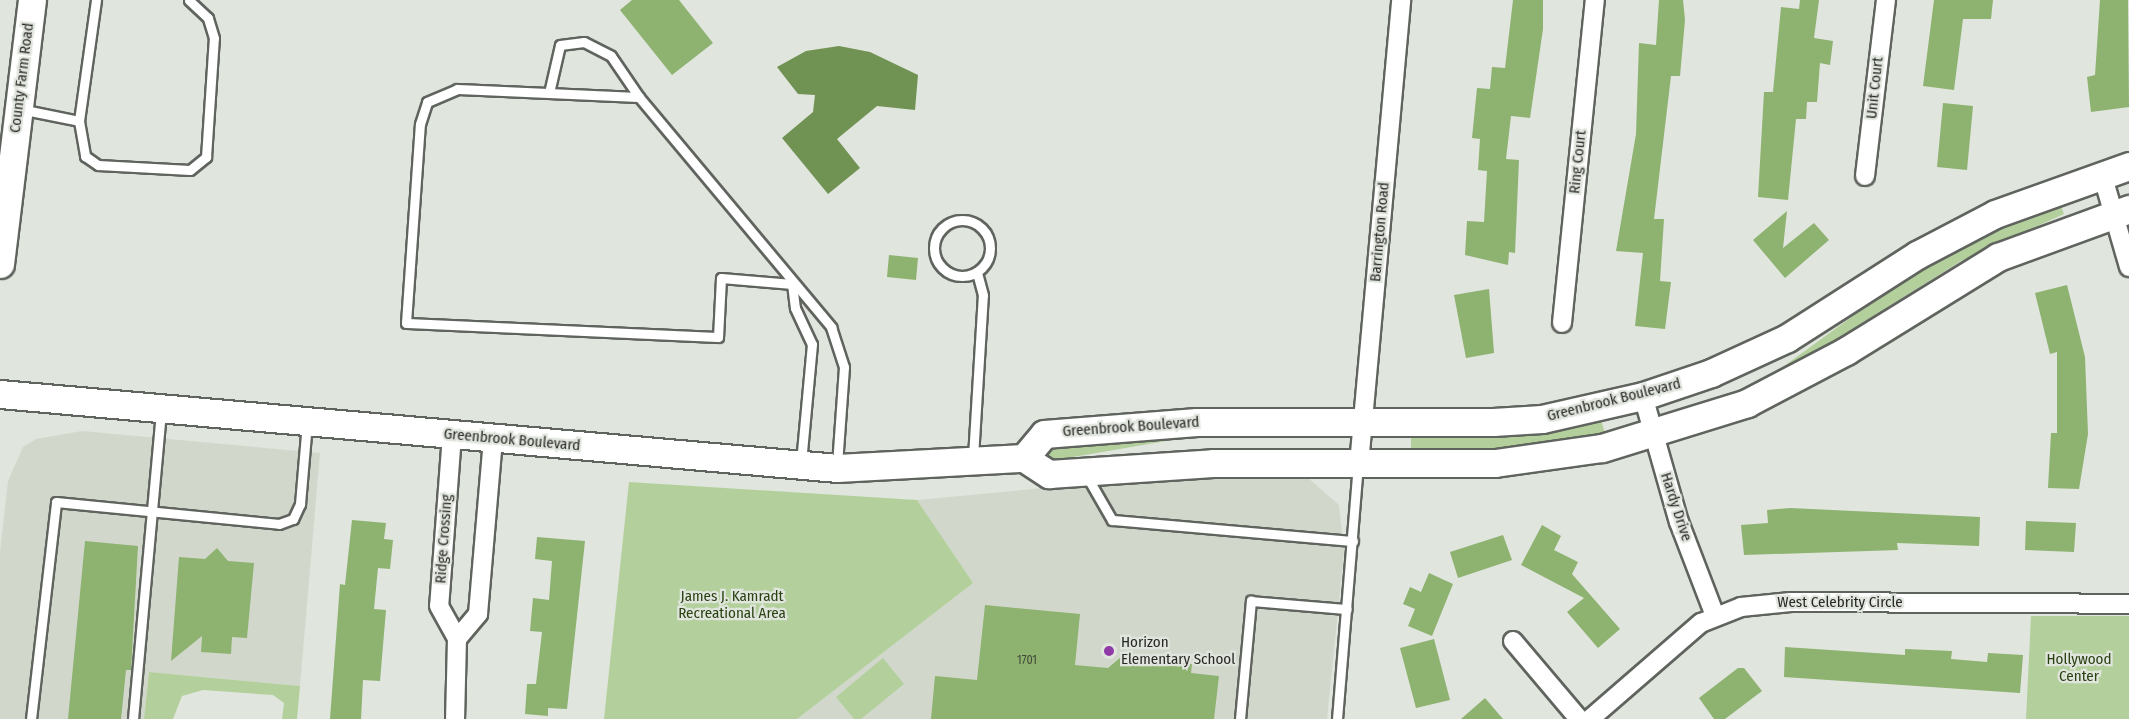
<!DOCTYPE html>
<html>
<head>
<meta charset="utf-8">
<style>
	body { margin:0 }
	#map { position:relative; width:2129px; height:719px; overflow:hidden; background:#e0e5dd; font-family:"Fira Sans Condensed",sans-serif }
	div>[style] { position:absolute }
	[style*='--x'] { left:calc(var(--x)*1px); top:calc(var(--y)*1px); width:calc(var(--w)*1px); rotate:calc(var(--a)*1deg) }
	.built>* { inset:0; background:#d1d8cb }
	.green>* { inset:0; background:#b3d09c }
	.water>* { inset:0; background:#709252 }
	.building>* { inset:0; background:#8eb270 }
	.roads { filter:drop-shadow(2px 0 #60645e) drop-shadow(-2px 0 #60645e) drop-shadow(0 2px #60645e) drop-shadow(0 -2px #60645e) }
	.lane>* { height:9px; margin:-4.5px; padding:0 4.5px; transform-origin:4.5px; border-radius:4.5px; background:#fff }
	.lane>.ring { margin:-4.5px; padding:0; box-sizing:content-box; background:none; border:9px solid #fff; border-radius:50% }
	.street>* { height:18px; margin:-9px; padding:0 9px; transform-origin:9px; border-radius:9px; background:#fff }
	.secondary>* { height:27px; margin:-13.5px; padding:0 13.5px; transform-origin:13.5px; border-radius:13.5px; background:#fff }
	.dots>* { width:16px; height:16px; translate:-50% -50%; box-sizing:border-box; border:3px solid #e0e5dd; border-radius:50% }
	span { translate:-50% -50%; white-space:nowrap; text-align:center; line-height:1.15; -webkit-text-stroke:4.5px #e0e5dd; paint-order:stroke }
	.number-label { font-size:12px; color:#424b38 }
	.number-label span { -webkit-text-stroke-width:0 }
	.street-label { font-size:15px; color:#282926 }
	.park-label { font-size:15px; color:#2a4112 }
	.poi-label { font-size:15px; color:#282926 }
	.left { translate:0 -50%; text-align:left }
</style>
</head>
<body>
<div id="map">
	<div class="built">
		<i style="clip-path:polygon(82px 431px,320px 453px,300px 686px,149px 672px,144px 719px,0 719px,0 552px,8px 481px,23px 447px,36px 439px)"></i>
		<i style="clip-path:polygon(1261px 475px,1307px 477px,1339px 505px,1344px 551px,1327px 719px,797px 719px,972px 583px,917px 500px,1149px 478px)"></i>
	</div>
	<div class="green">
		<i style="clip-path:polygon(2059px 201px,2064px 214px,1961px 261px,1782px 373px,1780px 369px,1897px 284px,1971px 241px)"></i>
		<i style="clip-path:polygon(1601px 420px,1605px 433px,1577px 439px,1501px 449px,1411px 450px,1411px 436px,1521px 434px)"></i>
		<i style="clip-path:polygon(1201px 435px,1050px 461px,1048px 448px,1116px 441px)"></i>
		<i style="clip-path:polygon(629px 482px,917px 500px,973px 583px,797px 719px,604px 719px)"></i>
		<i style="clip-path:polygon(2031px 616px,2129px 616px,2129px 719px,2026px 719px)"></i>
		<i style="clip-path:polygon(883px 658px,904px 684px,861px 719px,854px 719px,836px 697px)"></i>
		<i style="clip-path:polygon(149px 672px,300px 686px,297px 719px,282px 719px,284px 703px,273px 695px,203px 690px,182px 696px,173px 719px,144px 719px)"></i>
	</div>
	<div class="water">
		<i style="clip-path:polygon(839px 46px,870px 52px,918px 75px,915px 110px,877px 106px,837px 139px,860px 168px,828px 194px,782px 138px,813px 112px,815px 95px,798px 94px,777px 67px,806px 51px)"></i>
	</div>
	<div class="building">
		<i style="clip-path:polygon(632px 0,679px 0,713px 43px,672px 75px,620px 10px)"></i>
		<i style="clip-path:polygon(1513px 0,1543px 0,1543px 29px,1530px 118px,1511px 116px,1506px 159px,1519px 160px,1515px 253px,1509px 252px,1508px 265px,1465px 255px,1467px 221px,1484px 222px,1487px 171px,1478px 170px,1480px 139px,1472px 138px,1477px 88px,1490px 89px,1492px 67px,1505px 68px)"></i>
		<i style="clip-path:polygon(1659px 0,1683px 0,1685px 20px,1680px 76px,1671px 76px,1654px 219px,1664px 219px,1660px 281px,1671px 282px,1665px 329px,1635px 326px,1643px 253px,1616px 251px,1636px 134px,1639px 43px,1656px 45px)"></i>
		<i style="clip-path:polygon(1800px 0,1819px 0,1814px 38px,1833px 41px,1830px 65px,1820px 63px,1817px 102px,1807px 102px,1806px 119px,1796px 119px,1788px 200px,1758px 197px,1764px 92px,1773px 92px,1781px 7px,1799px 9px)"></i>
		<i style="clip-path:polygon(1934px 0,1993px 0,1991px 19px,1963px 19px,1954px 90px,1923px 86px)"></i>
		<i style="clip-path:polygon(2100px 0,2128px 0,2129px 107px,2091px 112px,2087px 77px,2095px 75px)"></i>
		<i style="clip-path:polygon(1943px 103px,1973px 106px,1967px 170px,1937px 167px)"></i>
		<i style="clip-path:polygon(1787px 211px,1783px 248px,1814px 223px,1829px 240px,1785px 278px,1753px 240px)"></i>
		<i style="clip-path:polygon(889px 255px,918px 258px,916px 280px,887px 277px)"></i>
		<i style="clip-path:polygon(2067px 285px,2085px 357px,2088px 434px,2079px 489px,2048px 488px,2051px 433px,2057px 433px,2057px 352px,2050px 354px,2035px 293px)"></i>
		<i style="clip-path:polygon(1489px 289px,1494px 353px,1466px 358px,1454px 295px)"></i>
		<i style="clip-path:polygon(1790px 508px,1980px 517px,1979px 546px,1897px 543px,1898px 550px,1744px 555px,1741px 525px,1768px 523px,1767px 510px)"></i>
		<i style="clip-path:polygon(352px 520px,386px 523px,384px 539px,393px 540px,390px 569px,378px 568px,374px 609px,386px 610px,380px 681px,363px 680px,361px 719px,330px 719px,340px 584px,345px 585px)"></i>
		<i style="clip-path:polygon(2026px 521px,2076px 523px,2074px 552px,2025px 550px)"></i>
		<i style="clip-path:polygon(1542px 525px,1561px 536px,1554px 550px,1578px 562px,1572px 574px,1620px 629px,1598px 648px,1567px 612px,1584px 598px,1521px 565px)"></i>
		<i style="clip-path:polygon(1503px 535px,1512px 560px,1458px 578px,1450px 552px)"></i>
		<i style="clip-path:polygon(537px 537px,585px 541px,567px 709px,548px 708px,548px 716px,525px 714px,527px 684px,536px 684px,542px 632px,530px 631px,533px 598px,549px 600px,552px 561px,535px 559px)"></i>
		<i style="clip-path:polygon(85px 541px,138px 546px,131px 670px,126px 670px,121px 719px,68px 719px)"></i>
		<i style="clip-path:polygon(217px 548px,228px 561px,254px 563px,247px 638px,232px 637px,231px 654px,201px 652px,202px 636px,171px 661px,179px 557px,205px 559px)"></i>
		<i style="clip-path:polygon(1429px 573px,1453px 584px,1432px 636px,1408px 626px,1415px 609px,1403px 604px,1410px 587px,1421px 592px)"></i>
		<i style="clip-path:polygon(985px 605px,1080px 614px,1075px 665px,1108px 668px,1121px 657px,1192px 664px,1191px 673px,1219px 676px,1214px 719px,931px 719px,935px 676px,977px 680px)"></i>
		<i style="clip-path:polygon(1434px 639px,1450px 700px,1416px 708px,1400px 648px)"></i>
		<i style="clip-path:polygon(1785px 647px,1905px 655px,1905px 649px,1952px 651px,1951px 659px,1987px 662px,1988px 653px,2023px 655px,2020px 693px,1784px 677px)"></i>
		<i style="clip-path:polygon(1738px 668px,1744px 668px,1762px 691px,1725px 719px,1714px 719px,1699px 698px)"></i>
		<i style="clip-path:polygon(1485px 698px,1503px 719px,1461px 719px)"></i>
	</div>
	<div class="roads">
		<div class="lane">
			<i style="--x:549;--y:93;--w:49;--a:-77.1"></i>
			<i style="--x:560;--y:45;--w:24;--a:-7"></i>
			<i style="--x:584;--y:42;--w:30;--a:27"></i>
			<i style="--x:611;--y:56;--w:50;--a:55.7"></i>
			<i style="--x:20;--y:109;--w:60;--a:11.5"></i>
			<i style="--x:79;--y:121;--w:36;--a:80"></i>
			<i style="--x:85;--y:156;--w:16;--a:35"></i>
			<i style="--x:98;--y:165;--w:92;--a:3.1"></i>
			<i style="--x:190;--y:170;--w:21;--a:-39"></i>
			<i style="--x:206;--y:157;--w:119;--a:-86.2"></i>
			<i style="--x:214;--y:38;--w:21;--a:-107"></i>
			<i style="--x:208;--y:18;--w:26;--a:-137"></i>
			<i style="--x:79;--y:121;--w:122;--a:-82"></i>
			<i class="ring" style="left:934px;top:220px;width:47px;height:47px"></i>
			<i style="--x:792;--y:284;--w:71;--a:-175.2"></i>
			<i style="--x:721;--y:278;--w:59;--a:92.9"></i>
			<i style="--x:718;--y:337;--w:312;--a:-177.4"></i>
			<i style="--x:406;--y:323;--w:199;--a:-86"></i>
			<i style="--x:420;--y:124;--w:23;--a:-72"></i>
			<i style="--x:427;--y:102;--w:33;--a:-23"></i>
			<i style="--x:457;--y:89;--w:182;--a:2.5"></i>
			<i style="--x:639;--y:97;--w:300;--a:50.1"></i>
			<i style="--x:831;--y:327;--w:42;--a:72"></i>
			<i style="--x:844;--y:367;--w:98;--a:94.1"></i>
			<i style="--x:792;--y:284;--w:24;--a:83"></i>
			<i style="--x:795;--y:308;--w:40;--a:65"></i>
			<i style="--x:812;--y:344;--w:120;--a:95.3"></i>
			<i style="--x:973;--y:457;--w:162;--a:-86.5"></i>
			<i style="--x:983;--y:295;--w:24;--a:-105"></i>
			<i style="--x:1086;--y:475;--w:52;--a:60"></i>
			<i style="--x:1112;--y:520;--w:242;--a:5"></i>
			<i style="--x:31;--y:719;--w:218;--a:-83.4"></i>
			<i style="--x:56;--y:502;--w:224;--a:5.6"></i>
			<i style="--x:279;--y:524;--w:15;--a:-20"></i>
			<i style="--x:293;--y:519;--w:17;--a:-65"></i>
			<i style="--x:300;--y:504;--w:82;--a:-85.1"></i>
			<i style="--x:133;--y:719;--w:309;--a:-84.8"></i>
			<i style="--x:1240;--y:719;--w:119;--a:-84.7"></i>
			<i style="--x:1251;--y:601;--w:96;--a:4.8"></i>
			<i style="--x:1337;--y:719;--w:254;--a:-85.3"></i>
		</div>
		<div class="street">
			<i style="--x:2102;--y:174;--w:97;--a:73.8"></i>
			<i style="--x:1865;--y:176;--w:177;--a:-83.2"></i>
			<i style="--x:1562;--y:323;--w:325;--a:-84.2"></i>
			<i style="--x:1643;--y:396;--w:131;--a:74.1"></i>
			<i style="--x:1679;--y:522;--w:101;--a:69"></i>
			<i style="--x:452;--y:435;--w:171;--a:94.3"></i>
			<i style="--x:439;--y:606;--w:38;--a:61"></i>
			<i style="--x:457;--y:639;--w:80;--a:91.4"></i>
			<i style="--x:1359;--y:464;--w:466;--a:-84.8"></i>
			<i style="--x:457;--y:639;--w:33;--a:-50"></i>
			<i style="--x:478;--y:614;--w:177;--a:-85.1"></i>
			<i style="--x:1513;--y:641;--w:102;--a:49.8"></i>
			<i style="--x:1590;--y:719;--w:147;--a:-40.9"></i>
			<i style="--x:1701;--y:623;--w:43;--a:-21.8"></i>
			<i style="--x:1741;--y:607;--w:50;--a:-5.7"></i>
			<i style="--x:1791;--y:602;--w:338;--a:0.3"></i>
		</div>
		<div class="secondary">
			<i style="--x:0;--y:264;--w:266;--a:-83.1"></i>
			<i style="--x:0;--y:394;--w:840;--a:5.05"></i>
			<i style="--x:837;--y:468;--w:187;--a:-3.1"></i>
			<i style="--x:1024;--y:458;--w:30;--a:33"></i>
			<i style="--x:1049;--y:474;--w:164;--a:-3.8"></i>
			<i style="--x:1213;--y:463;--w:282;--a:0"></i>
			<i style="--x:1495;--y:463;--w:108;--a:-8"></i>
			<i style="--x:1602;--y:448;--w:152;--a:-17.2"></i>
			<i style="--x:1747;--y:403;--w:112;--a:-27.7"></i>
			<i style="--x:1846;--y:351;--w:179;--a:-31.7"></i>
			<i style="--x:1998;--y:257;--w:140;--a:-20.1"></i>
			<i style="--x:1024;--y:458;--w:31;--a:-50"></i>
			<i style="--x:1044;--y:434;--w:153;--a:-4.5"></i>
			<i style="--x:1197;--y:422;--w:296;--a:0"></i>
			<i style="--x:1493;--y:422;--w:49;--a:-3.5"></i>
			<i style="--x:1542;--y:419;--w:104;--a:-12.8"></i>
			<i style="--x:1643;--y:396;--w:72;--a:-18.7"></i>
			<i style="--x:1711;--y:373;--w:84;--a:-24.7"></i>
			<i style="--x:1787;--y:338;--w:154;--a:-32.6"></i>
			<i style="--x:1917;--y:255;--w:88;--a:-27.7"></i>
			<i style="--x:1995;--y:214;--w:142;--a:-19.7"></i>
		</div>
	</div>
	<div class="dots">
		<i style="left:1109px;top:651px;background:#903aa7"></i>
	</div>
	<div class="number-label">
		<span style="left:1027px;top:661px">1701</span>
	</div>
	<div class="street-label">
		<span style="left:22px;top:78px;rotate:-83deg">County Farm Road</span>
		<span style="left:1875px;top:88px;rotate:-84deg">Unit Court</span>
		<span style="left:1578px;top:162px;rotate:-84deg">Ring Court</span>
		<span style="left:1380px;top:232px;rotate:-85deg">Barrington Road</span>
		<span style="left:1614px;top:400px;rotate:-14deg">Greenbrook Boulevard</span>
		<span style="left:1131px;top:427px;rotate:-4deg">Greenbrook Boulevard</span>
		<span style="left:512px;top:440px;rotate:5deg">Greenbrook Boulevard</span>
		<span style="left:1676px;top:507px;rotate:72deg">Hardy Drive</span>
		<span style="left:444px;top:539px;rotate:-86deg">Ridge Crossing</span>
		<span style="left:1840px;top:603px">West Celebrity Circle</span>
	</div>
	<div class="park-label">
		<span style="left:732px;top:605px">James J. Kamradt<br>Recreational Area</span>
		<span style="left:2079px;top:668px">Hollywood<br>Center</span>
	</div>
	<div class="poi-label">
		<span class="left" style="left:1121px;top:651px">Horizon<br>Elementary School</span>
	</div>
</div>
</body>
</html>
